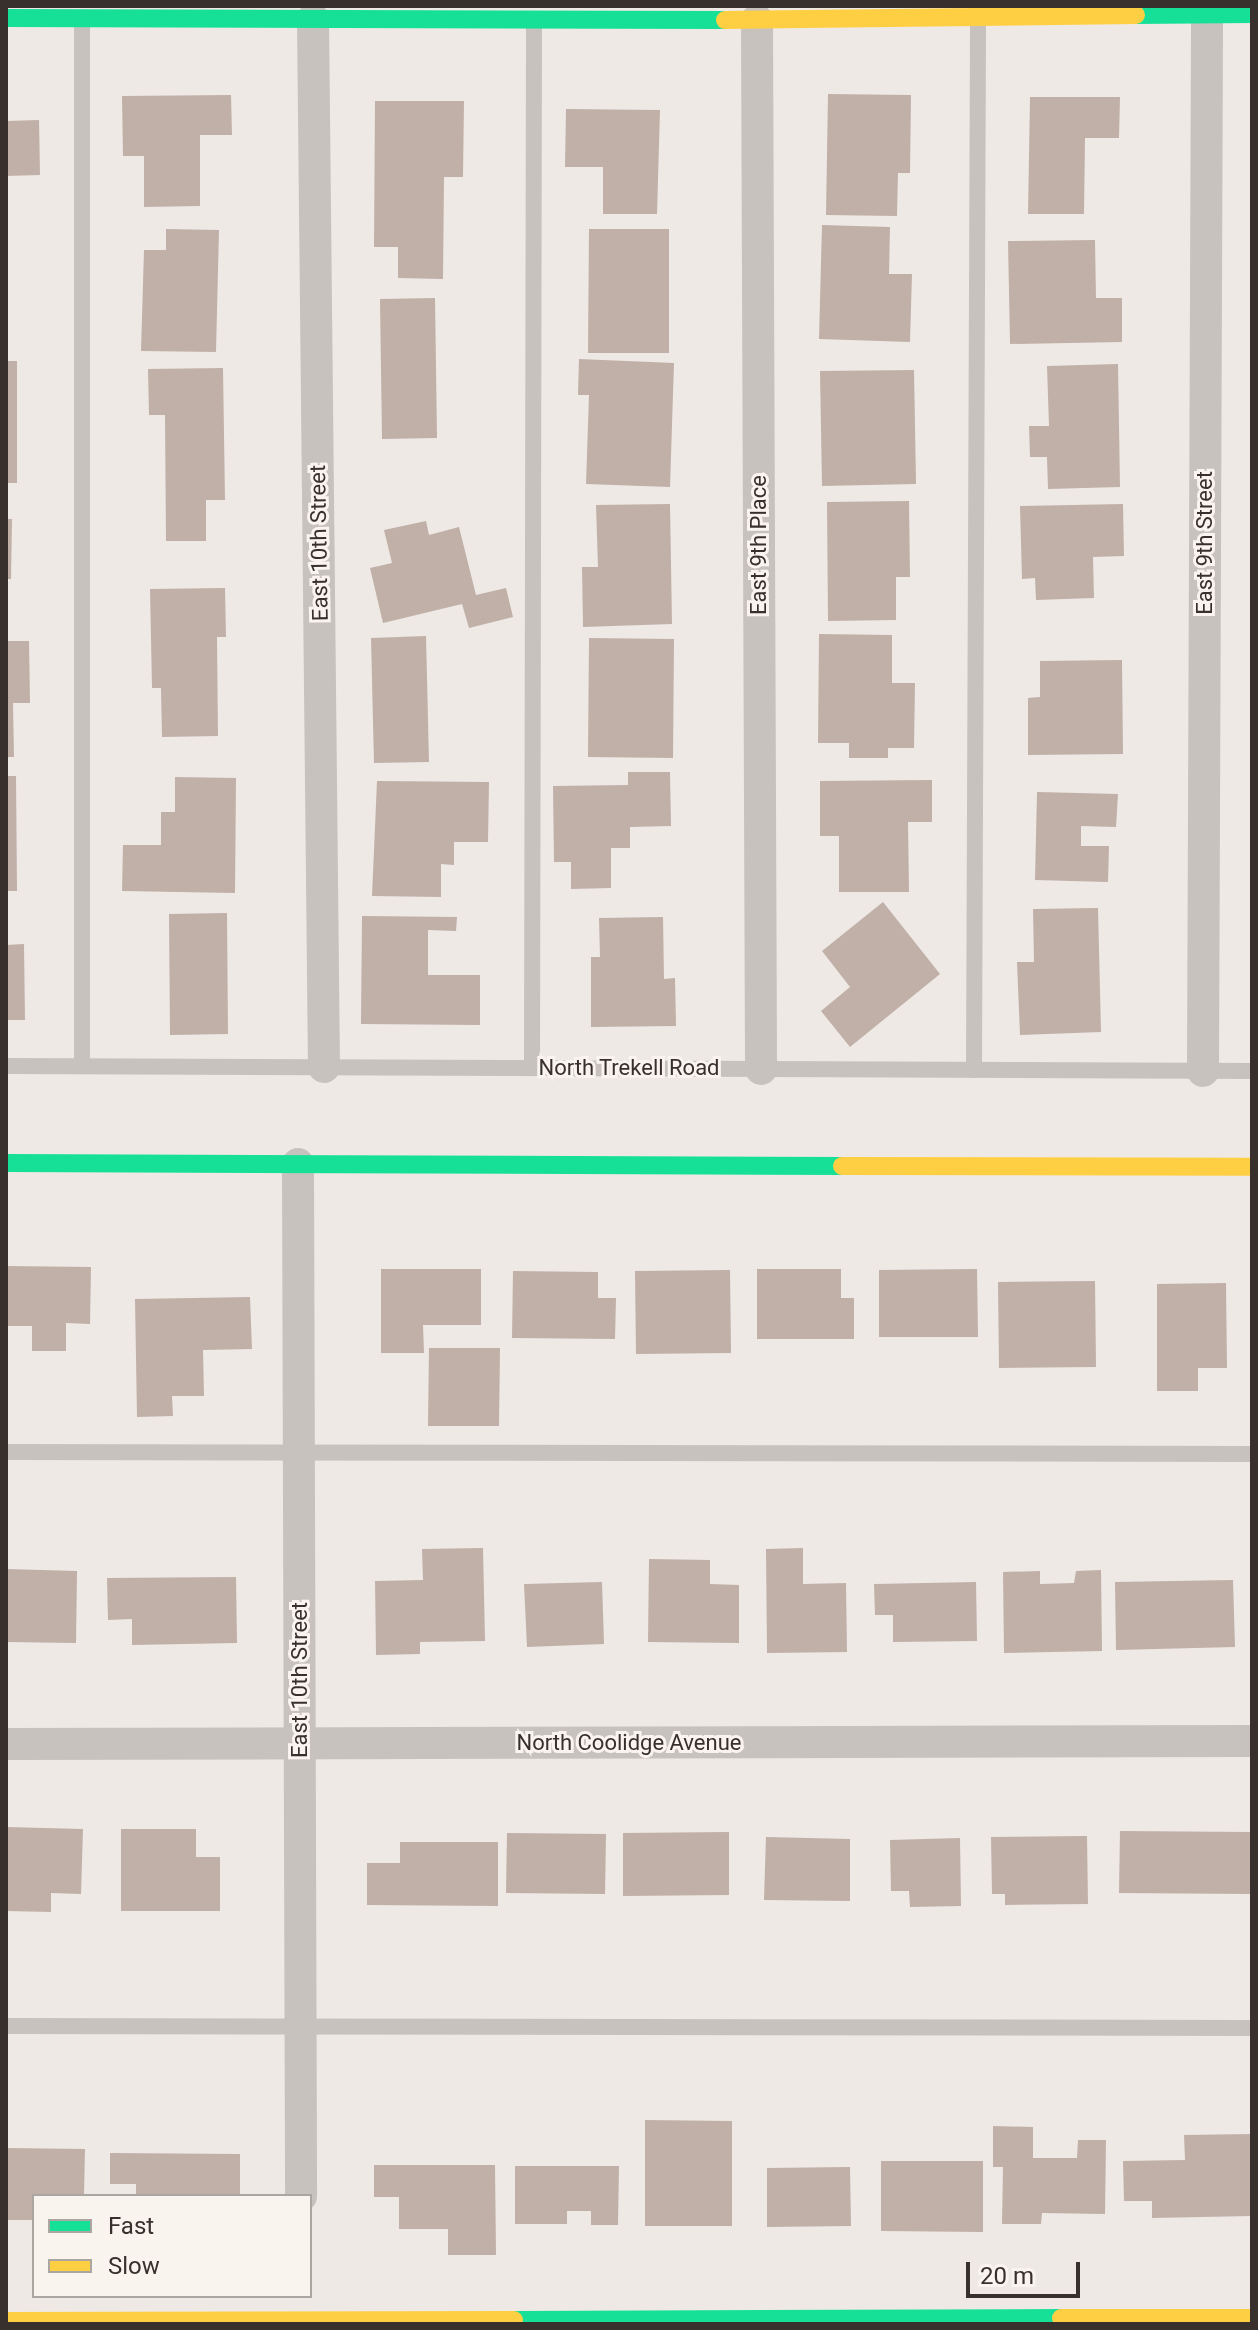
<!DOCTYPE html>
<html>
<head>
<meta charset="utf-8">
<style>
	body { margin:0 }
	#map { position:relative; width:1258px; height:2330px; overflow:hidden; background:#eee9e4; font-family:Roboto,sans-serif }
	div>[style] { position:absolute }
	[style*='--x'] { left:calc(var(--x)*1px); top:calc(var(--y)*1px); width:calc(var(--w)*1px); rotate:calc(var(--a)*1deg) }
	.building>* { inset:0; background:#c0b0a8 }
	.lane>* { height:16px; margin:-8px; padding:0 8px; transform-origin:8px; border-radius:8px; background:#c7c2be }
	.street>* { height:32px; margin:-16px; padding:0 16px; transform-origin:16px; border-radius:16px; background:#c7c2be }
	.fast>* { height:18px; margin:-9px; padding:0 9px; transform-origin:9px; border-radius:9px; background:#16e098 }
	.slow>* { height:18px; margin:-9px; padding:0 9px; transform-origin:9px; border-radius:9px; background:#ffcf43 }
	span { translate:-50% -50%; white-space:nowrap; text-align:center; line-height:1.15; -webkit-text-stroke:6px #f9f4ee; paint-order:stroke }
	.street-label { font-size:22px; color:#38302c }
	.frame { position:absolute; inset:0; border:8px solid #38302c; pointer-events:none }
	.legend { position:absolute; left:32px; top:2194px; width:280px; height:104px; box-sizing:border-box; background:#f9f4ee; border:2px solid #aca6a0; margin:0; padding:10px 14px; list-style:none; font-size:24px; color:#38302c }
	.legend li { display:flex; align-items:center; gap:16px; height:40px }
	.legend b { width:40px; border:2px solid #aca6a0 }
	.scale { position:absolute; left:966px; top:2262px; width:114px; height:36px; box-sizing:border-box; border:4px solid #38302c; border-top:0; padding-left:10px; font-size:24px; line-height:28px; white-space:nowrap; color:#38302c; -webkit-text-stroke:6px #f9f4ee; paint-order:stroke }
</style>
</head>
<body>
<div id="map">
	<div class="building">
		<i style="clip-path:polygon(828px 94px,911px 95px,910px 173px,898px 173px,897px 216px,826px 215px)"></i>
		<i style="clip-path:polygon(231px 95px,232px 135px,200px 135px,200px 206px,144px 207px,144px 156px,123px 156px,122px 96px)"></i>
		<i style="clip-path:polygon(1030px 97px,1120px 97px,1119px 138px,1085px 138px,1084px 214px,1028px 214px)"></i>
		<i style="clip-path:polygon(375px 101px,464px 101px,463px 177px,444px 177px,443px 279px,398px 278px,398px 247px,374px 247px)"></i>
		<i style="clip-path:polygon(566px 109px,660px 110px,657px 214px,603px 214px,603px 167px,565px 167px)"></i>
		<i style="clip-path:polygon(39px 120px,40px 175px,6px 176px,6px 121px)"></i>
		<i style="clip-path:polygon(822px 225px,890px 227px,889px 274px,912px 274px,910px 342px,819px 339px)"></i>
		<i style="clip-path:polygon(166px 229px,219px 230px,216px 352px,141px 351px,144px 250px,166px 250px)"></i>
		<i style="clip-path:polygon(589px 229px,669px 229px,669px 353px,588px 353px)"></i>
		<i style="clip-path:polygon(1095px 240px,1096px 298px,1122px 298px,1122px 342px,1010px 344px,1008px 241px)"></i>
		<i style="clip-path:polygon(435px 298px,437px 438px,382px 439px,380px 299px)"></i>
		<i style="clip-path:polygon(579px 359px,674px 363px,670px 487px,586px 484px,589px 395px,578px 395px)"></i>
		<i style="clip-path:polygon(6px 361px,17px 361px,17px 483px,6px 483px)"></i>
		<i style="clip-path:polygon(1118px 364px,1120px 487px,1048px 489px,1047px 457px,1030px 457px,1029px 426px,1049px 426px,1047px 366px)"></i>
		<i style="clip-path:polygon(223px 368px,225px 500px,206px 500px,206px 541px,166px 541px,165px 415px,149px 415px,148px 369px)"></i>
		<i style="clip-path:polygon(914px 370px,916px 484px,822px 486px,820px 371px)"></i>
		<i style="clip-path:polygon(909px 501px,910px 577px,896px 577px,896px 620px,828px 621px,827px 502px)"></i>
		<i style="clip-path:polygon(670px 504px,672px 624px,583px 627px,582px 567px,598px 567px,596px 505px)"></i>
		<i style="clip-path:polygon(1123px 504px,1124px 556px,1093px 557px,1094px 598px,1036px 600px,1035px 578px,1022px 579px,1020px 506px)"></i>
		<i style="clip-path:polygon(6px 519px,12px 519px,11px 579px,6px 579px)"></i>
		<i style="clip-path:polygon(426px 521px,429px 535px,459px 527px,476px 595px,506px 588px,513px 617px,469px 628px,462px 604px,383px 623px,370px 568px,392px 563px,384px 530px)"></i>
		<i style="clip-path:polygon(225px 588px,226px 637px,217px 637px,218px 736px,162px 737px,161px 688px,152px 688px,150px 589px)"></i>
		<i style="clip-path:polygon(819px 634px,892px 635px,892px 683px,915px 683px,914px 748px,888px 748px,888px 758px,849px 758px,849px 743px,818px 743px)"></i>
		<i style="clip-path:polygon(426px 636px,429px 762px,374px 763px,371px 638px)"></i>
		<i style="clip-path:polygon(589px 638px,674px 639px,673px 758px,588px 757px)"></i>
		<i style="clip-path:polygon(6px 641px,29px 641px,30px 703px,13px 703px,14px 757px,6px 757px)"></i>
		<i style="clip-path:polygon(1122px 660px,1123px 754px,1028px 755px,1028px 698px,1040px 697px,1040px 661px)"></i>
		<i style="clip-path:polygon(628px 772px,670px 772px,671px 826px,630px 827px,630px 848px,611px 848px,611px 888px,571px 889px,571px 862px,554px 862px,553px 786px,628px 785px)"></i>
		<i style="clip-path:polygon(6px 776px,16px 776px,17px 891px,6px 891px)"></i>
		<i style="clip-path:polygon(175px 777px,236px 778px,235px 893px,122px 891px,123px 845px,161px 845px,161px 812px,175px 812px)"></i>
		<i style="clip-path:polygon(932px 780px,932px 822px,908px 822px,909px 892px,839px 892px,839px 836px,820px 836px,820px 781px)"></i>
		<i style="clip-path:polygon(377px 781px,489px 782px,488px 842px,454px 842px,454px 865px,441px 864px,441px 897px,372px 896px)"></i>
		<i style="clip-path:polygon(1037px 792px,1118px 794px,1116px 827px,1081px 826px,1081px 846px,1109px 846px,1108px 882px,1035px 880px)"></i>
		<i style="clip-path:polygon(883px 902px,940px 974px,850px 1047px,821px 1011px,850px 987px,822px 951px)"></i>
		<i style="clip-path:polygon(1098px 908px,1101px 1032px,1020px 1035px,1017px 962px,1034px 962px,1033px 909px)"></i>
		<i style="clip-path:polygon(227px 913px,228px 1034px,170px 1035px,169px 914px)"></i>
		<i style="clip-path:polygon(362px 916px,457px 917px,456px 931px,428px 930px,428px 975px,480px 975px,480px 1025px,361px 1024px)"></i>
		<i style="clip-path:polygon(663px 917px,664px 979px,675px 978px,676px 1026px,591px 1027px,591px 957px,600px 957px,599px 918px)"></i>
		<i style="clip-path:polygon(24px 944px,25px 1020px,6px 1020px,6px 945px)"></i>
		<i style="clip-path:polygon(6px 1266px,91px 1267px,90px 1324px,66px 1323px,66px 1351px,32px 1351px,32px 1326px,6px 1326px)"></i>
		<i style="clip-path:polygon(381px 1269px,481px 1269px,481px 1325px,423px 1325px,424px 1353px,381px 1353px)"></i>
		<i style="clip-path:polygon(757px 1269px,841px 1269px,841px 1298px,854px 1298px,854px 1339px,757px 1339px)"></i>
		<i style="clip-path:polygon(977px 1269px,978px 1337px,879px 1337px,879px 1270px)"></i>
		<i style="clip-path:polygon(730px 1270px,731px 1353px,636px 1354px,635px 1271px)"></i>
		<i style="clip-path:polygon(513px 1271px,598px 1272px,598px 1298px,616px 1298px,615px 1339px,512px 1338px)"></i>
		<i style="clip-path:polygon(1095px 1281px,1096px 1367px,999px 1368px,998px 1282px)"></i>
		<i style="clip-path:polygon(1226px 1283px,1227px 1368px,1198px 1368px,1198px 1391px,1157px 1391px,1157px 1284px)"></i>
		<i style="clip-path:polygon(250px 1297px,252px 1349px,203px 1350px,204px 1396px,172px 1396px,173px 1416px,137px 1417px,135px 1299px)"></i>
		<i style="clip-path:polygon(429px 1348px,500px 1348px,499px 1426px,428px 1426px)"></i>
		<i style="clip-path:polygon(483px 1548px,485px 1641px,420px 1642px,420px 1654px,376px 1655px,375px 1581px,423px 1580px,422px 1549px)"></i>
		<i style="clip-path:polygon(803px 1548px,803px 1584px,846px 1583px,847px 1652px,767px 1653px,766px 1549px)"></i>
		<i style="clip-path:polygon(649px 1559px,710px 1560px,710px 1584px,739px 1585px,739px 1643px,648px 1642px)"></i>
		<i style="clip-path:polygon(6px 1569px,77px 1571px,76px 1643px,6px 1642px)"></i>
		<i style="clip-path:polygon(1101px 1570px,1102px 1651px,1004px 1653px,1003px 1572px,1040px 1571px,1040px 1584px,1074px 1583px,1076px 1571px)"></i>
		<i style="clip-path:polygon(236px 1577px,237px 1643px,132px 1645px,132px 1619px,108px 1620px,107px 1578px)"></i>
		<i style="clip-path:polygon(1233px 1580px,1235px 1647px,1116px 1650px,1115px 1582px)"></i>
		<i style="clip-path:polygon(602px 1582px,604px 1644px,527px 1647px,524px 1584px)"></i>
		<i style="clip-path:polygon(976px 1582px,977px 1641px,893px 1642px,893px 1615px,875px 1615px,874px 1584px)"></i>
		<i style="clip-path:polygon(6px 1827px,83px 1829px,81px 1894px,51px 1893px,51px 1912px,6px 1911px)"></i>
		<i style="clip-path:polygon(121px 1829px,196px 1829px,196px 1857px,220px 1857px,220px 1911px,121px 1911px)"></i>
		<i style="clip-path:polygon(1120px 1831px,1250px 1832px,1250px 1894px,1119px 1893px)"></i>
		<i style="clip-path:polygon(729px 1832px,729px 1895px,623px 1896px,623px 1833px)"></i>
		<i style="clip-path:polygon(507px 1833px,606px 1834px,605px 1894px,506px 1893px)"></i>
		<i style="clip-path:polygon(1087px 1836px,1088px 1904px,1005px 1905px,1005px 1894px,992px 1894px,991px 1837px)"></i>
		<i style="clip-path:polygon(766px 1837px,850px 1839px,850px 1901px,764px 1900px)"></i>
		<i style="clip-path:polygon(960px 1838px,961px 1906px,910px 1907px,909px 1891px,891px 1891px,890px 1840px)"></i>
		<i style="clip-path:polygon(400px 1842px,498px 1842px,498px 1906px,367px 1905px,367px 1863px,400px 1863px)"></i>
		<i style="clip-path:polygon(645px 2120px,732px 2121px,732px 2226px,645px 2226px)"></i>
		<i style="clip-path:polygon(993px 2126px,1033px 2127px,1033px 2158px,1077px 2158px,1078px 2140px,1106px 2140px,1105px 2214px,1042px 2213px,1041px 2224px,1002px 2224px,1003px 2167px,993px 2167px)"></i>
		<i style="clip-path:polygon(1252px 2134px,1252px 2216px,1152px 2218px,1152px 2201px,1124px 2201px,1123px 2161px,1185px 2160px,1184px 2135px)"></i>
		<i style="clip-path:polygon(6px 2148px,85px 2149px,84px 2196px,34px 2196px,34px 2220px,6px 2220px)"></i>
		<i style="clip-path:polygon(110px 2153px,240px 2154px,240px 2196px,136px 2196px,136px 2184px,110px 2184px)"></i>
		<i style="clip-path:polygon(881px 2161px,983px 2161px,983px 2232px,881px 2231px)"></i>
		<i style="clip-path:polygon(374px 2165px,495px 2165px,496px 2255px,448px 2255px,448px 2229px,399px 2229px,399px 2197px,374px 2197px)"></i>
		<i style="clip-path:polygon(515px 2166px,619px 2166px,618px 2225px,591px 2225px,591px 2211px,567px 2211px,567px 2224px,515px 2224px)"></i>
		<i style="clip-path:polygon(850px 2167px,851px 2226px,767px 2227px,767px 2168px)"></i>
	</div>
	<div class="lane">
		<i style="--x:82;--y:19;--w:1047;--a:90"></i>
		<i style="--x:6;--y:1066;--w:1246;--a:0.23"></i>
		<i style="--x:532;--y:1068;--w:1046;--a:-89.89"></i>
		<i style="--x:974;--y:1070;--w:1051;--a:-89.78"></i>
		<i style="--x:6;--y:1452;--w:1246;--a:0.09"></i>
		<i style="--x:6;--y:2026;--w:1246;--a:0.09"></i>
	</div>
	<div class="street">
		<i style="--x:313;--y:19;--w:1048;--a:89.4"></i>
		<i style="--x:757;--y:20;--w:1049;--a:89.78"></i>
		<i style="--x:1203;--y:1071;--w:1056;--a:-89.78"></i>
		<i style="--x:298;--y:1164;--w:1032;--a:89.83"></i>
		<i style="--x:6;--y:1744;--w:1246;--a:-0.14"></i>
	</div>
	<div class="fast">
		<i style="--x:1136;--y:15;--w:116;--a:-0.5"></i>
		<i style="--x:6;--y:18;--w:719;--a:0.16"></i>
		<i style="--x:6;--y:1163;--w:836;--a:0.21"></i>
		<i style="--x:514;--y:2320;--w:547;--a:-0.21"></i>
	</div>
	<div class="slow">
		<i style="--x:725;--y:20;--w:411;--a:-0.7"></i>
		<i style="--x:842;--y:1166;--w:410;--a:0.1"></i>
		<i style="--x:1061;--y:2318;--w:191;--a:0"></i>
		<i style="--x:6;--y:2321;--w:508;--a:-0.11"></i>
	</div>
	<div class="street-label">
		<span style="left:319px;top:543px;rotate:-91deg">East 10th Street</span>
		<span style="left:1205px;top:543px;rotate:-90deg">East 9th Street</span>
		<span style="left:759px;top:545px;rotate:-90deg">East 9th Place</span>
		<span style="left:629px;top:1068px">North Trekell Road</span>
		<span style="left:300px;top:1680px;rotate:-90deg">East 10th Street</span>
		<span style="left:629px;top:1743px">North Coolidge Avenue</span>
	</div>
	<div class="frame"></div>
	<ul class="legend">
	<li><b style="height:10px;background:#16e098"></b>Fast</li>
	<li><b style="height:10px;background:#ffcf43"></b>Slow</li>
	</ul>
	<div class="scale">20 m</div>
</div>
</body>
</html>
